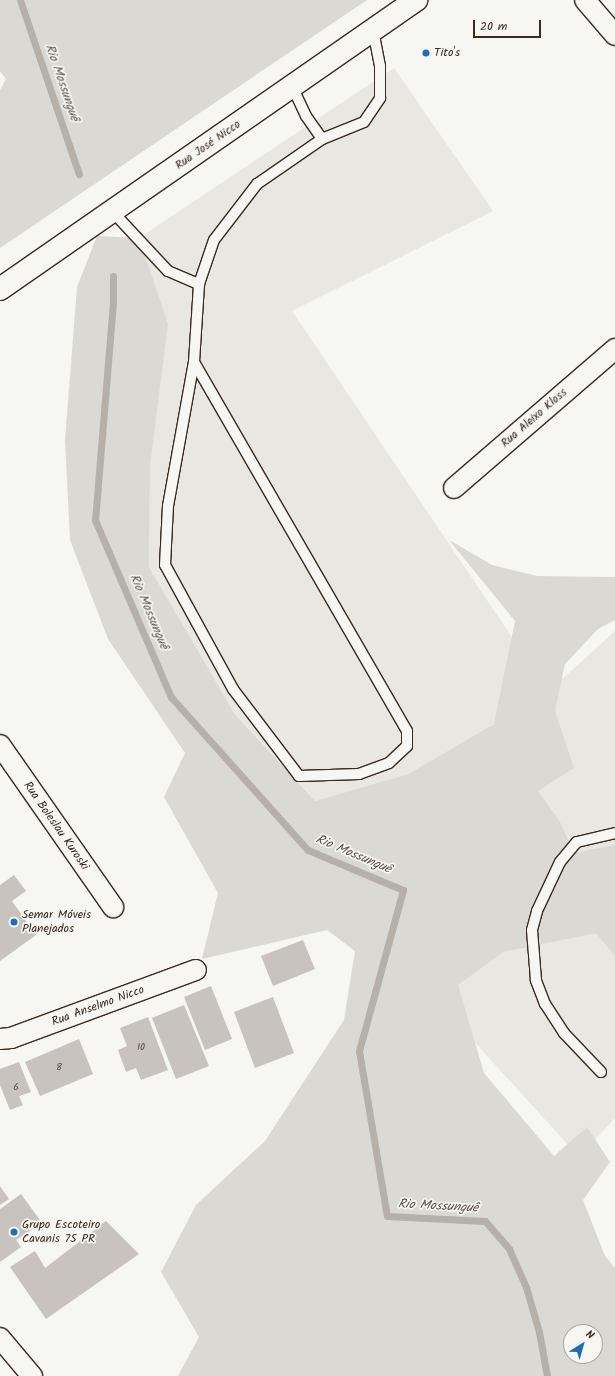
<!DOCTYPE html>
<html>
<head>
<meta charset="utf-8">
<style>
	body { margin:0 }
	#map { position:relative; width:615px; height:1376px; overflow:hidden; background:#f6f6f2; font-family:Kalam,sans-serif }
	div>[style] { position:absolute }
	[style*='--x'] { left:calc(var(--x)*1px); top:calc(var(--y)*1px); width:calc(var(--w)*1px); rotate:calc(var(--a)*1deg) }
	.built>* { inset:0; background:#e8e7e2 }
	.green>* { inset:0; background:#dad9d3 }
	.stream>* { height:7px; margin:-3.5px; padding:0 3.5px; transform-origin:3.5px; border-radius:3.5px; background:#b6b0a9 }
	.building>* { inset:0; background:#c8c3be }
	.roads { filter:drop-shadow(1px 0 #3b2a1e) drop-shadow(-1px 0 #3b2a1e) drop-shadow(0 1px #3b2a1e) drop-shadow(0 -1px #3b2a1e) }
	.lane>* { height:10px; margin:-5px; padding:0 5px; transform-origin:5px; border-radius:5px; background:#f6f6f2 }
	.street>* { height:20px; margin:-10px; padding:0 10px; transform-origin:10px; border-radius:10px; background:#f6f6f2 }
	.secondary>* { height:22px; margin:-11px; padding:0 11px; transform-origin:11px; border-radius:11px; background:#f6f6f2 }
	.dots>* { width:11px; height:11px; translate:-50% -50%; box-sizing:border-box; border:2px solid #f6f6f2; border-radius:50% }
	span { translate:-50% -50%; white-space:nowrap; text-align:center; line-height:1.15; -webkit-text-stroke:3.5px #f6f6f2; paint-order:stroke }
	.number-label { font-size:10px; color:#5e5046 }
	.number-label span { -webkit-text-stroke-width:0 }
	.poi-label { font-size:12px; color:#3b2a1e }
	.left { translate:0 -50%; text-align:left }
	.street-label { font-size:12px; color:#3b2a1e }
	.water-label { font-size:13px; color:#605248; font-style:italic }
	.north { position:absolute; left:563px; top:1324px; width:40px; height:40px; box-sizing:border-box; background:#f6f6f2; border:1px solid #aba49d; border-radius:50%; rotate:37deg; font-size:11px; font-weight:700; line-height:16px; text-align:center; color:#3b2a1e }
	.north::after { content:''; display:block; margin:auto; width:14px; height:18px; background:#1f6fb2; clip-path:polygon(50% 0,100% 100%,50% 72%,0 100%) }
	.scale { position:absolute; left:473px; top:20px; width:68px; height:18px; box-sizing:border-box; border:2px solid #3b2a1e; border-top:0; padding-left:5px; font-size:12px; line-height:14px; white-space:nowrap; color:#3b2a1e; -webkit-text-stroke:3px #f6f6f2; paint-order:stroke }
</style>
</head>
<body>
<div id="map">
	<div class="built">
		<i style="clip-path:polygon(394px 68px,493px 211px,292px 311px,530px 664px,494px 724px,408px 774px,315px 801px,231px 709px,149px 567px,150px 465px,139px 238px)"></i>
		<i style="clip-path:polygon(615px 631px,615px 1118px,579px 1157px,334px 887px)"></i>
	</div>
	<div class="green">
		<i style="clip-path:polygon(0 0,367px 0,0 248px,0 90px,6px 79px,0 71px)"></i>
		<i style="clip-path:polygon(evenodd,97px 236px,139px 238px,168px 324px,150px 465px,149px 567px,234px 713px,315px 801px,408px 774px,494px 724px,515px 621px,449px 540px,492px 565px,537px 576px,615px 577px,615px 620px,598px 629px,565px 664px,555px 711px,574px 768px,538px 791px,560px 822px,574px 853px,615px 845px,615px 956px,596px 933px,503px 952px,458px 985px,484px 1073px,554px 1156px,587px 1127px,610px 1162px,583px 1200px,605px 1256px,615px 1268px,615px 1376px,178px 1376px,199px 1337px,161px 1272px,196px 1205px,265px 1141px,344px 1020px,355px 951px,327px 930px,202px 959px,218px 893px,164px 797px,185px 753px,108px 639px,70px 540px,65px 440px,77px 287px,97px 236px,571px 1332px,595px 1332px,595px 1356px,571px 1356px,571px 1332px)"></i>
	</div>
	<div class="stream">
		<i style="--x:20;--y:0;--w:184;--a:71.3"></i>
		<i style="--x:113;--y:276;--w:26;--a:90"></i>
		<i style="--x:113;--y:302;--w:219;--a:94.7"></i>
		<i style="--x:95;--y:520;--w:193;--a:66.8"></i>
		<i style="--x:171;--y:697;--w:205;--a:48.2"></i>
		<i style="--x:308;--y:850;--w:103;--a:22.8"></i>
		<i style="--x:403;--y:890;--w:167;--a:105.3"></i>
		<i style="--x:359;--y:1051;--w:167;--a:80.4"></i>
		<i style="--x:387;--y:1216;--w:98;--a:2.9"></i>
		<i style="--x:485;--y:1221;--w:37;--a:49"></i>
		<i style="--x:509;--y:1249;--w:42;--a:65.9"></i>
		<i style="--x:526;--y:1287;--w:47;--a:73.9"></i>
		<i style="--x:539;--y:1332;--w:45;--a:79.7"></i>
	</div>
	<div class="building">
		<i style="clip-path:polygon(14px 875px,26px 891px,12px 901px,36px 935px,0 961px,0 885px)"></i>
		<i style="clip-path:polygon(303px 940px,315px 969px,273px 986px,261px 956px)"></i>
		<i style="clip-path:polygon(211px 986px,232px 1039px,205px 1050px,184px 997px)"></i>
		<i style="clip-path:polygon(273px 997px,294px 1053px,255px 1068px,234px 1012px)"></i>
		<i style="clip-path:polygon(184px 1005px,209px 1066px,176px 1079px,152px 1018px)"></i>
		<i style="clip-path:polygon(148px 1017px,168px 1070px,141px 1080px,136px 1068px,126px 1072px,118px 1050px,127px 1046px,120px 1028px)"></i>
		<i style="clip-path:polygon(79px 1039px,93px 1074px,40px 1096px,25px 1062px)"></i>
		<i style="clip-path:polygon(19px 1062px,31px 1092px,19px 1096px,23px 1105px,10px 1110px,0 1085px,0 1069px)"></i>
		<i style="clip-path:polygon(0 1186px,9px 1199px,0 1205px)"></i>
		<i style="clip-path:polygon(21px 1194px,42px 1223px,16px 1240px,21px 1247px,0 1262px,0 1209px)"></i>
		<i style="clip-path:polygon(106px 1221px,139px 1254px,46px 1319px,10px 1267px,35px 1251px,45px 1268px)"></i>
	</div>
	<div class="roads">
		<div class="lane">
			<i style="--x:292;--y:86;--w:33;--a:65"></i>
			<i style="--x:306;--y:116;--w:28;--a:55"></i>
			<i style="--x:112;--y:211;--w:82;--a:47"></i>
			<i style="--x:168;--y:271;--w:34;--a:23"></i>
			<i style="--x:194;--y:362;--w:426;--a:60"></i>
			<i style="--x:407;--y:731;--w:15;--a:90"></i>
			<i style="--x:407;--y:746;--w:25;--a:137"></i>
			<i style="--x:389;--y:763;--w:32;--a:160"></i>
			<i style="--x:359;--y:774;--w:60;--a:178.1"></i>
			<i style="--x:299;--y:776;--w:109;--a:-127.2"></i>
			<i style="--x:233;--y:689;--w:141;--a:-118.7"></i>
			<i style="--x:165;--y:565;--w:59;--a:-87.1"></i>
			<i style="--x:168;--y:506;--w:146;--a:-79.8"></i>
			<i style="--x:194;--y:362;--w:78;--a:-86.3"></i>
			<i style="--x:199;--y:284;--w:46;--a:-71.2"></i>
			<i style="--x:214;--y:240;--w:71;--a:-52.5"></i>
			<i style="--x:257;--y:184;--w:79;--a:-34.7"></i>
			<i style="--x:322;--y:139;--w:45;--a:-22"></i>
			<i style="--x:364;--y:122;--w:29;--a:-56"></i>
			<i style="--x:380;--y:98;--w:32;--a:-90"></i>
			<i style="--x:380;--y:66;--w:37;--a:-101"></i>
			<i style="--x:601;--y:1072;--w:54;--a:-133.5"></i>
			<i style="--x:564;--y:1033;--w:35;--a:-123"></i>
			<i style="--x:545;--y:1004;--w:26;--a:-111"></i>
			<i style="--x:536;--y:980;--w:50;--a:-94.6"></i>
			<i style="--x:532;--y:930;--w:20;--a:-75"></i>
			<i style="--x:537;--y:911;--w:54;--a:-64.9"></i>
			<i style="--x:560;--y:862;--w:26;--a:-50"></i>
			<i style="--x:577;--y:842;--w:39;--a:-13"></i>
		</div>
		<div class="street">
			<i style="--x:585;--y:0;--w:46;--a:49.4"></i>
			<i style="--x:454;--y:488;--w:213;--a:-40.8"></i>
			<i style="--x:0;--y:745;--w:198;--a:55.1"></i>
			<i style="--x:0;--y:1039;--w:11;--a:-5"></i>
			<i style="--x:11;--y:1038;--w:197;--a:-20.2"></i>
			<i style="--x:0;--y:1338;--w:50;--a:49.9"></i>
		</div>
		<div class="secondary">
			<i style="--x:0;--y:289;--w:507;--a:-34.79"></i>
		</div>
	</div>
	<div class="dots">
		<i style="left:426px;top:53px;background:#1f6fb2"></i>
		<i style="left:14px;top:922px;background:#1f6fb2"></i>
		<i style="left:14px;top:1232px;background:#1f6fb2"></i>
	</div>
	<div class="number-label">
		<span style="left:141px;top:1048px">10</span>
		<span style="left:59px;top:1068px">8</span>
		<span style="left:16px;top:1088px">6</span>
	</div>
	<div class="poi-label">
		<span class="left" style="left:434px;top:53px">Tito's</span>
		<span class="left" style="left:22px;top:922px">Semar Móveis<br>Planejados</span>
		<span class="left" style="left:22px;top:1232px">Grupo Escoteiro<br>Cavanis 75 PR</span>
	</div>
	<div class="street-label">
		<span style="left:208px;top:145px;rotate:-35deg">Rua José Nicco</span>
		<span style="left:534px;top:418px;rotate:-41deg">Rua Aleixo Kloss</span>
		<span style="left:56px;top:826px;rotate:55deg">Rua Boleslau Kuroski</span>
		<span style="left:98px;top:1006px;rotate:-20deg">Rua Anselmo Nicco</span>
	</div>
	<div class="water-label">
		<span style="left:61px;top:83px;rotate:71deg">Rio Mossunguê</span>
		<span style="left:148px;top:612px;rotate:67deg">Rio Mossunguê</span>
		<span style="left:353px;top:855px;rotate:23deg">Rio Mossunguê</span>
		<span style="left:438px;top:1207px;rotate:3deg">Rio Mossunguê</span>
	</div>
	<div class="north">N</div>
	<div class="scale">20 m</div>
</div>
</body>
</html>
